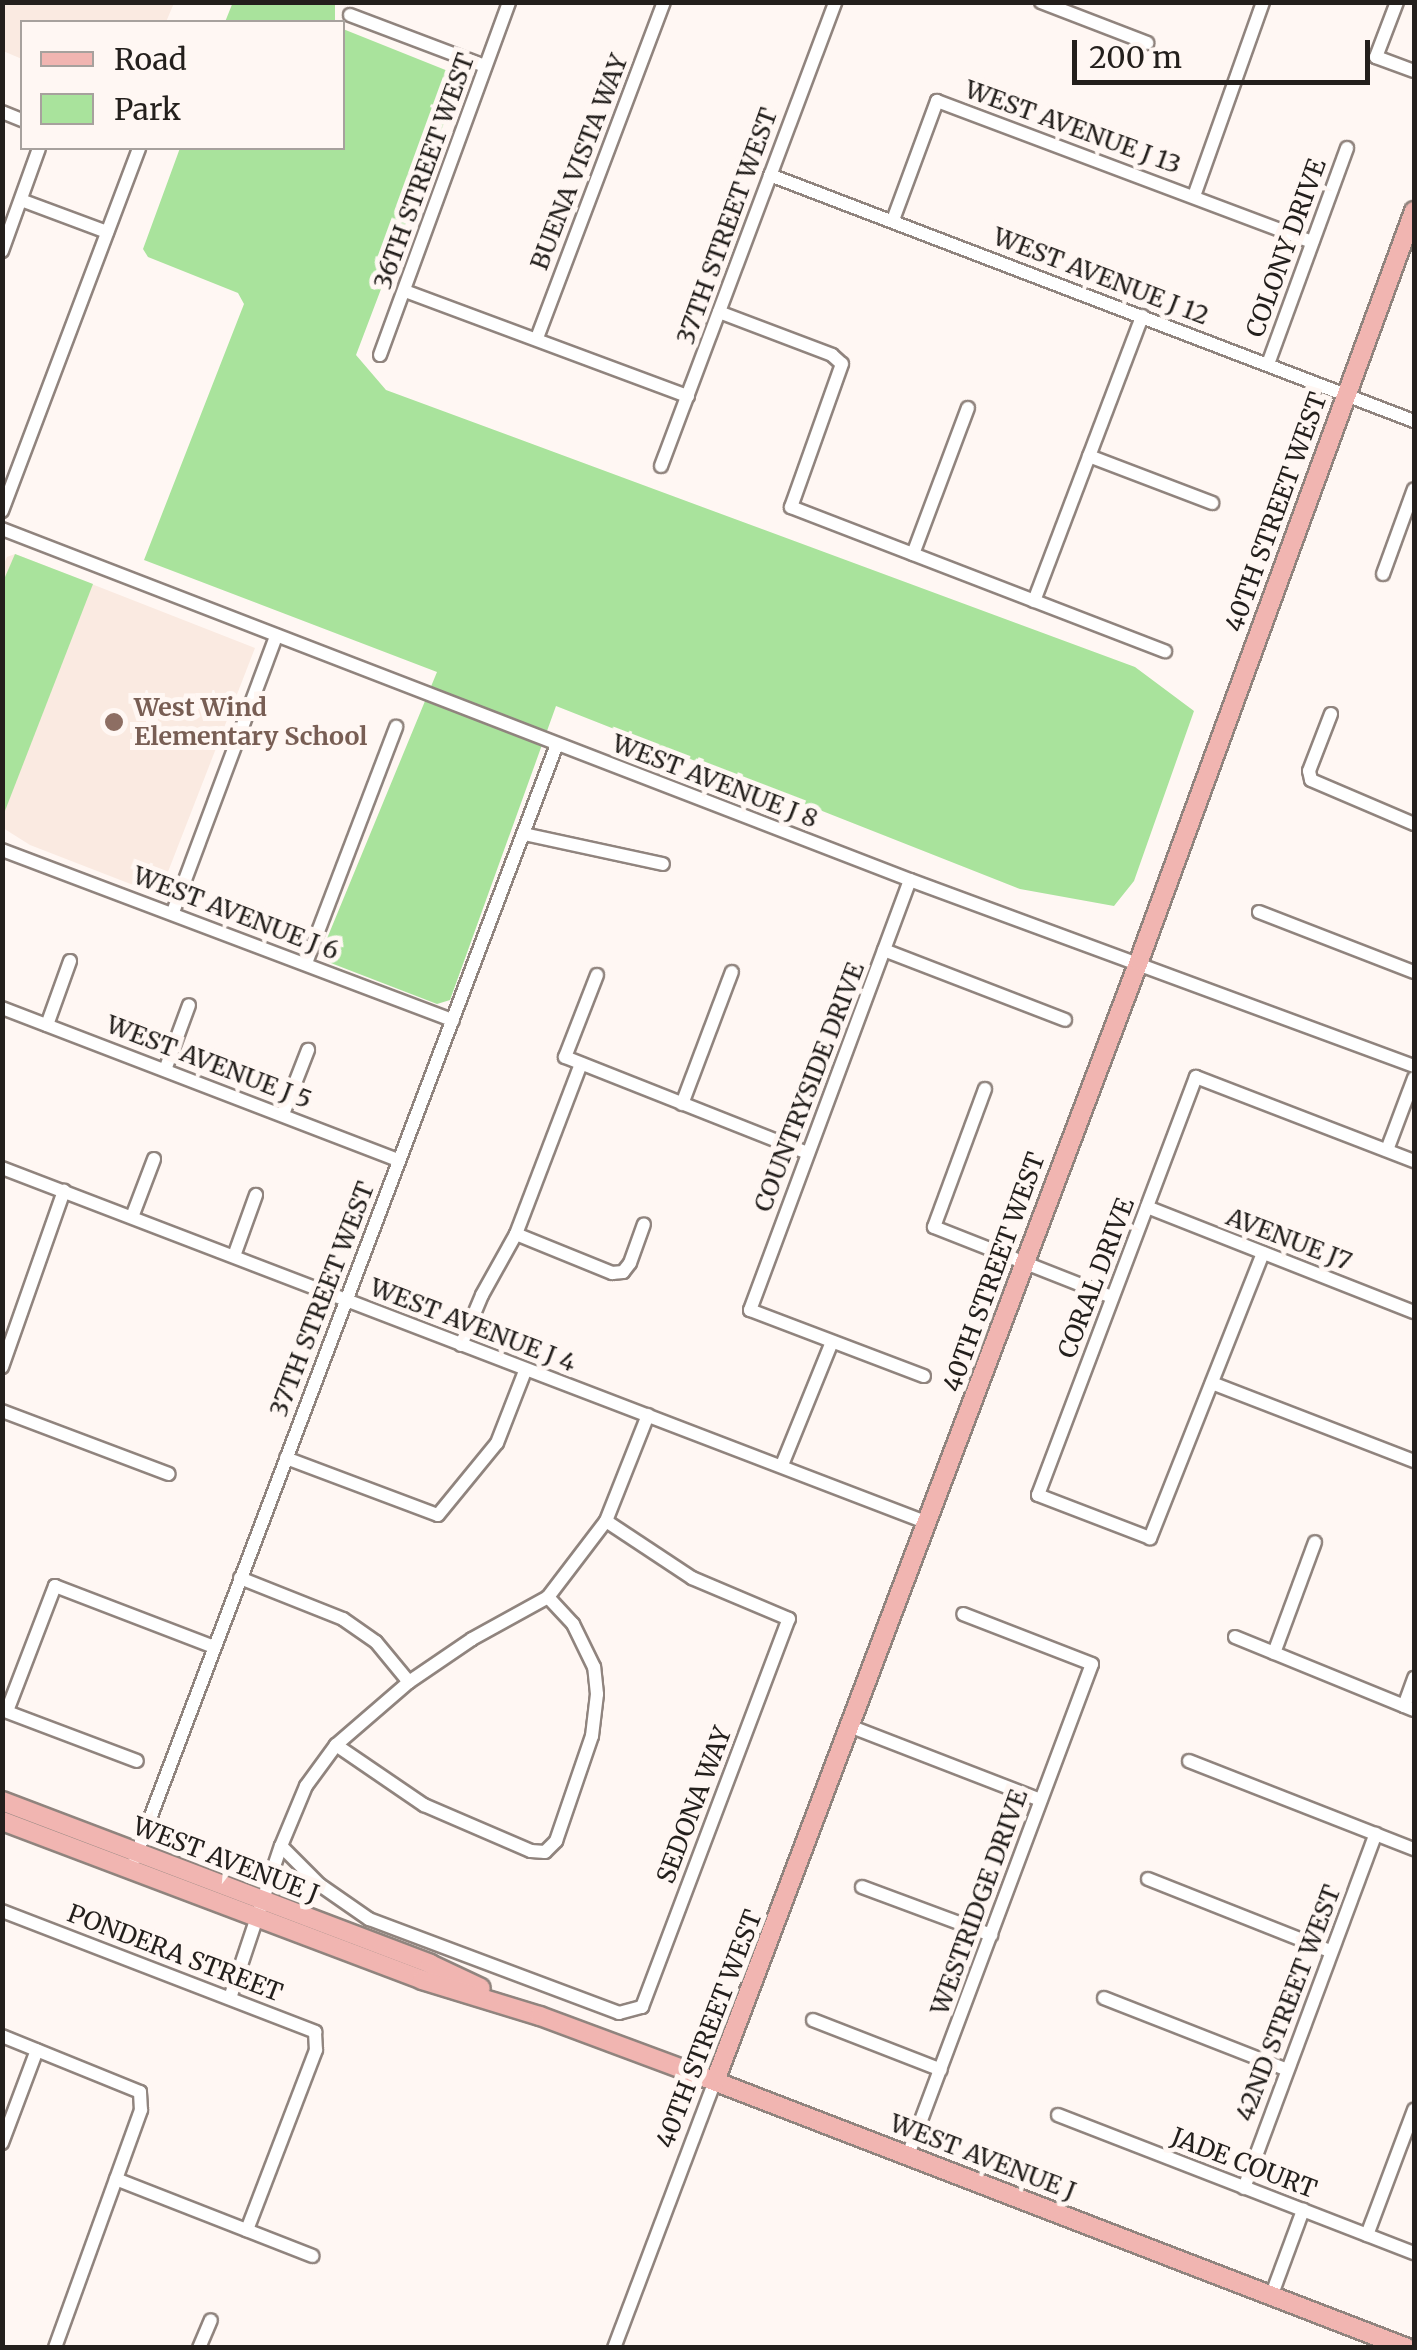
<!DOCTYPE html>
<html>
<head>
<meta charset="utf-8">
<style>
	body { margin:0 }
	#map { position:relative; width:1417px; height:2350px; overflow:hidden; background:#fff7f3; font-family:Merriweather,serif }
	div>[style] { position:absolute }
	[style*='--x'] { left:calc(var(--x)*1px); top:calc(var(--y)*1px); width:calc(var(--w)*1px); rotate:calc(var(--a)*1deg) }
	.built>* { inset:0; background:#faeae1 }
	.green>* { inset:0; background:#a9e39c }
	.roads { filter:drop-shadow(2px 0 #90847e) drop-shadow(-2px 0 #90847e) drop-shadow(0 2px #90847e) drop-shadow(0 -2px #90847e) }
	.minor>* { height:12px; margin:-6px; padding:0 6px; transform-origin:6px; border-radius:6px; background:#fff }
	.major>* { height:18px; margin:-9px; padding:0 9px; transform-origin:9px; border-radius:9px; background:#f1b5b1 }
	.dots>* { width:28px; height:28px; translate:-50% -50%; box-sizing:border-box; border:5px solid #fff7f3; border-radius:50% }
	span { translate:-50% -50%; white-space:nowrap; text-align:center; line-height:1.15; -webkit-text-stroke:10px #fff7f3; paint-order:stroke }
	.street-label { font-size:25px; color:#231f1c }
	.education-label { font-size:25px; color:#785e54; font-weight:700 }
	.left { translate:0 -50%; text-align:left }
	.frame { position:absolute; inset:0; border:5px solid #231f1c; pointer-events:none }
	.legend { position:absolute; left:20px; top:20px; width:325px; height:130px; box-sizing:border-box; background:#fff7f3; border:2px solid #a7a19d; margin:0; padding:12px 18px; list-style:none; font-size:30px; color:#231f1c }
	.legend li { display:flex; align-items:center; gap:20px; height:50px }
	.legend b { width:50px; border:2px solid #a7a19d }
	.scale { position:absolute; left:1072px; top:40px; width:298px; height:45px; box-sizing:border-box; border:5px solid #231f1c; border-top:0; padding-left:12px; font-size:30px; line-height:35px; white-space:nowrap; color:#231f1c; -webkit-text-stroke:8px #fff7f3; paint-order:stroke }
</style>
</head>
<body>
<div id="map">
	<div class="built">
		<i style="clip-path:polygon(2px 3px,174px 3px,166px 22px,22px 22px,22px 59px,3px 51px)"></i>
		<i style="clip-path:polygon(15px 554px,255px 648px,159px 895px,30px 845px,3px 828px,2px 568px,7px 557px)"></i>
	</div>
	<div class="green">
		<i style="clip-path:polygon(233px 2px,335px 3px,335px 22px,225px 22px)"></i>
		<i style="clip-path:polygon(343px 29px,453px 73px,458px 86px,356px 355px,386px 390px,1135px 667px,1194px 711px,1134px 881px,1114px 906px,1020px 889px,556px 706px,450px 1000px,437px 1004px,323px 960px,321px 953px,437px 672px,144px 560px,244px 304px,238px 293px,148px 257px,143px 249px,180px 148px,342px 148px)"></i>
		<i style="clip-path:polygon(15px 554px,93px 584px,3px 816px,2px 584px)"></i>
	</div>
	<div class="roads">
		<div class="minor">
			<i style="--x:1041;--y:2;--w:114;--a:21.1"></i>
			<i style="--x:1397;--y:2;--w:59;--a:110.9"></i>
			<i style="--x:1376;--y:57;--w:40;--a:20.2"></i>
			<i style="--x:350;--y:15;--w:144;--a:20.7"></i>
			<i style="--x:2;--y:112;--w:22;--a:22"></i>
			<i style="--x:770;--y:175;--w:689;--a:20.91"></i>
			<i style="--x:1194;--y:196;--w:206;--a:-70.4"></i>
			<i style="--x:21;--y:200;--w:92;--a:20.4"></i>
			<i style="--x:893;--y:220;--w:127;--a:-69.7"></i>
			<i style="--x:937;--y:101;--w:401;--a:20.6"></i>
			<i style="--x:2;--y:251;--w:109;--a:-70.2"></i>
			<i style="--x:405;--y:291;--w:302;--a:20.4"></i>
			<i style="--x:719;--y:312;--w:121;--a:20.8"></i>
			<i style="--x:832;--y:355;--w:13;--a:42"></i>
			<i style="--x:842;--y:364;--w:152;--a:109.6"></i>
			<i style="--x:791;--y:507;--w:401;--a:21.1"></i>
			<i style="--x:537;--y:338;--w:359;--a:-69.3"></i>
			<i style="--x:380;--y:355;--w:376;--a:-69.9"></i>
			<i style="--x:1268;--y:364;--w:230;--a:-69.9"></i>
			<i style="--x:1089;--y:456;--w:132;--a:20.9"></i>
			<i style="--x:661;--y:466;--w:496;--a:-69.4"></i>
			<i style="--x:2;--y:511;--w:388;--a:-69.3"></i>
			<i style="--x:2;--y:529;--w:973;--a:21.13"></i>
			<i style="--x:910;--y:880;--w:537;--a:20.26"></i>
			<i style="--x:913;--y:554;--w:156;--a:-69.4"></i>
			<i style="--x:1383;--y:574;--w:90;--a:-70"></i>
			<i style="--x:1034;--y:601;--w:305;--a:-69.2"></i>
			<i style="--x:1331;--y:714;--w:61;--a:111.1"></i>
			<i style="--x:1309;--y:771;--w:9;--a:77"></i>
			<i style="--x:1311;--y:780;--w:112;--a:23.1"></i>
			<i style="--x:524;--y:834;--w:142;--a:12.2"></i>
			<i style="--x:2;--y:850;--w:482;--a:20.7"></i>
			<i style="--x:910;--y:880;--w:459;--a:110.4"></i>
			<i style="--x:750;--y:1310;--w:186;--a:20.8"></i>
			<i style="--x:173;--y:912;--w:295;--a:-69.5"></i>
			<i style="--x:1259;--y:912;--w:166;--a:21.2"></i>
			<i style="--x:884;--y:950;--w:194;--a:21.1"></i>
			<i style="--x:306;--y:963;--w:253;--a:-69.1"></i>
			<i style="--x:597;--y:975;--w:88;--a:111.3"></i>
			<i style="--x:565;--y:1057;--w:261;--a:21.6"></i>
			<i style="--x:2;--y:1008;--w:425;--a:21"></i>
			<i style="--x:47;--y:1025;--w:68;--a:-70.2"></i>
			<i style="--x:165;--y:1070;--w:69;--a:-69.7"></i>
			<i style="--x:985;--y:1089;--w:147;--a:110.3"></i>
			<i style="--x:934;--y:1227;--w:191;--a:21.5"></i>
			<i style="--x:682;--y:1104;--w:141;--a:-69.3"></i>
			<i style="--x:283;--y:1114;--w:69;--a:-68.7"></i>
			<i style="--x:1387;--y:1150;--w:77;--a:-69.4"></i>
			<i style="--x:2;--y:1168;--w:992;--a:20.98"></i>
			<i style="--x:1147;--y:1207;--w:287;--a:21.5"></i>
			<i style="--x:132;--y:1217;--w:62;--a:-69.2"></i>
			<i style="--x:516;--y:1234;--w:104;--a:22.1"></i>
			<i style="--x:612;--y:1273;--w:11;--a:-5"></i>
			<i style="--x:623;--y:1272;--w:11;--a:-52"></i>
			<i style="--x:630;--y:1263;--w:41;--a:-70.3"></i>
			<i style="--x:1263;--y:1253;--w:307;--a:111.6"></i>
			<i style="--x:1150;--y:1538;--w:120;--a:-159"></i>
			<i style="--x:1038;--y:1495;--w:447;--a:-69.3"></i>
			<i style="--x:1196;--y:1077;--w:234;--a:21.1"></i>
			<i style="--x:234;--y:1256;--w:65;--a:-70.2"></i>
			<i style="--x:461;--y:1345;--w:54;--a:-67.2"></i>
			<i style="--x:482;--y:1295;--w:70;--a:-60.9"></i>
			<i style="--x:516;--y:1234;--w:182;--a:-69.1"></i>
			<i style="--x:2;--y:1367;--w:187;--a:-70.6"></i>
			<i style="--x:1212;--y:1383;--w:217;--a:21.1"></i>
			<i style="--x:2;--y:1411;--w:178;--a:20.7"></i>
			<i style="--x:286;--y:1458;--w:162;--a:20.6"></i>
			<i style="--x:438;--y:1515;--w:93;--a:-50.7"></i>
			<i style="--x:497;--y:1443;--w:77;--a:-68.7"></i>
			<i style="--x:782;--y:1465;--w:133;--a:-67.9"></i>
			<i style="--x:240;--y:1578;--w:111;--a:21.7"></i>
			<i style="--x:343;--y:1619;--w:40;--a:34.9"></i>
			<i style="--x:376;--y:1642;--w:52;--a:50.5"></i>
			<i style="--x:1235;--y:1637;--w:193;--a:22.2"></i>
			<i style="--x:1274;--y:1653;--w:118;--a:-69.7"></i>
			<i style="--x:1404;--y:1706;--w:30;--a:-70"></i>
			<i style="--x:2;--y:1710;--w:144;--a:20.7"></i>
			<i style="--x:7;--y:1711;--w:134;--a:-69"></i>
			<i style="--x:55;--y:1586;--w:170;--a:21"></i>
			<i style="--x:852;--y:1727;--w:202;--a:21.2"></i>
			<i style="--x:336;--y:1745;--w:107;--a:34.3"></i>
			<i style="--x:424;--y:1805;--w:116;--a:23.3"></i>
			<i style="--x:531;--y:1851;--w:14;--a:4"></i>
			<i style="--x:545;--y:1852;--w:16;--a:-45"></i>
			<i style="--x:556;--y:1841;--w:111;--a:-71.1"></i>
			<i style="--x:592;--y:1736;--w:42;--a:-83.2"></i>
			<i style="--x:597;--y:1694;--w:27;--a:-96"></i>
			<i style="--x:594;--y:1667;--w:48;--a:-116"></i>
			<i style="--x:573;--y:1624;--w:37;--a:-133"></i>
			<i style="--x:1189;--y:1761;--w:242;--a:21.4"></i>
			<i style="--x:281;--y:1846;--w:55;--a:45"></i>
			<i style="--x:320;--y:1885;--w:60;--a:34.8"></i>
			<i style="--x:369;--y:1919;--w:267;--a:20.6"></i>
			<i style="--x:619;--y:2013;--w:24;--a:-15"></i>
			<i style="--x:642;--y:2007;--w:415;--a:-69.3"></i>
			<i style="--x:789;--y:1619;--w:105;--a:-157.1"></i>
			<i style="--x:692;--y:1578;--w:103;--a:-146.5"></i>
			<i style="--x:135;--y:1858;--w:1191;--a:-69.25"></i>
			<i style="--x:1148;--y:1879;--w:196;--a:21.6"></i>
			<i style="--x:862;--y:1887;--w:138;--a:20.4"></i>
			<i style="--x:2;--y:1911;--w:336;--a:21.1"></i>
			<i style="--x:315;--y:2032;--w:18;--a:87"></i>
			<i style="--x:316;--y:2050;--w:193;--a:111"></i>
			<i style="--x:230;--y:1998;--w:160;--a:-71.5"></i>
			<i style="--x:281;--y:1846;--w:65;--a:-67.4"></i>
			<i style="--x:306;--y:1786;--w:51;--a:-53.8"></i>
			<i style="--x:336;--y:1745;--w:96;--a:-40.8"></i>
			<i style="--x:409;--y:1682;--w:76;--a:-34.3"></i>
			<i style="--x:472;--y:1639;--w:87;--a:-28.9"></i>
			<i style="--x:548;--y:1597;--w:96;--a:-52.7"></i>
			<i style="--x:606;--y:1521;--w:114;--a:-68.4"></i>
			<i style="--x:1104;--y:1998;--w:194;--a:21.4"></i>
			<i style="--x:813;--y:2020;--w:137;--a:21.3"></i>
			<i style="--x:2;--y:2036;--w:149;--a:22.1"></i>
			<i style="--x:140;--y:2092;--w:18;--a:87"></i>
			<i style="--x:141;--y:2110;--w:253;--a:109.9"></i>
			<i style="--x:1058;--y:2115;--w:382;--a:21.2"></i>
			<i style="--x:2;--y:2143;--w:99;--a:-69.4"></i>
			<i style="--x:908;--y:2155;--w:524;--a:-69.46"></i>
			<i style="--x:1092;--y:1664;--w:138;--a:-158.8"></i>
			<i style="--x:116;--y:2179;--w:211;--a:21.4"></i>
			<i style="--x:1244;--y:2188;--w:378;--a:-69.6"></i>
			<i style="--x:1367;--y:2235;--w:134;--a:-69.4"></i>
			<i style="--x:1272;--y:2294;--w:90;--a:-69.7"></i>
			<i style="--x:199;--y:2348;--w:30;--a:-67"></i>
			<i style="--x:614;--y:2348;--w:285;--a:-69.3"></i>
		</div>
		<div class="major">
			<i style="--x:2;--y:1801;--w:458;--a:20.8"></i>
			<i style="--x:430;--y:1964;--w:56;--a:25.2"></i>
			<i style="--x:2;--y:1821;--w:449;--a:20.7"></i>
			<i style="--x:422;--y:1980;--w:123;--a:17"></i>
			<i style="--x:540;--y:2016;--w:163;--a:20.4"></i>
			<i style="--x:693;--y:2073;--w:765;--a:21.06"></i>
			<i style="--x:715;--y:2081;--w:1198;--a:-69.26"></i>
			<i style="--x:1139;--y:961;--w:799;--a:-69.86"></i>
		</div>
	</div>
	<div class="dots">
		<i style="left:114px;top:722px;background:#8d6e63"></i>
	</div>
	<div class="street-label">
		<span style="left:1073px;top:127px;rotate:20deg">WEST AVENUE J 13</span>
		<span style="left:579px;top:162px;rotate:-69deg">BUENA VISTA WAY</span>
		<span style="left:424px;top:171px;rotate:-70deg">36TH STREET WEST</span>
		<span style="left:727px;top:226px;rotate:-70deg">37TH STREET WEST</span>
		<span style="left:1286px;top:248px;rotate:-70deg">COLONY DRIVE</span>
		<span style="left:1101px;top:276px;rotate:21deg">WEST AVENUE J 12</span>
		<span style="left:1276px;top:512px;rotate:-70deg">40TH STREET WEST</span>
		<span style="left:715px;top:781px;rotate:21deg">WEST AVENUE J 8</span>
		<span style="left:236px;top:913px;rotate:21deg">WEST AVENUE J 6</span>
		<span style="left:209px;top:1062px;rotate:21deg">WEST AVENUE J 5</span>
		<span style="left:809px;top:1087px;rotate:-69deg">COUNTRYSIDE DRIVE</span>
		<span style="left:1289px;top:1239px;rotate:21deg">AVENUE J7</span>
		<span style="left:994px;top:1272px;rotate:-70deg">40TH STREET WEST</span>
		<span style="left:1096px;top:1278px;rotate:-69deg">CORAL DRIVE</span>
		<span style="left:322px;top:1299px;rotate:-69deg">37TH STREET WEST</span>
		<span style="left:473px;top:1325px;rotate:21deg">WEST AVENUE J 4</span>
		<span style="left:694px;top:1805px;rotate:-69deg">SEDONA WAY</span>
		<span style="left:226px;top:1860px;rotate:21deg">WEST AVENUE J</span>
		<span style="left:979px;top:1902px;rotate:-70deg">WESTRIDGE DRIVE</span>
		<span style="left:175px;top:1953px;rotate:21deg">PONDERA STREET</span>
		<span style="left:1288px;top:2003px;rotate:-69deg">42ND STREET WEST</span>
		<span style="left:709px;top:2029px;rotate:-69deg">40TH STREET WEST</span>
		<span style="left:983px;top:2157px;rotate:21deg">WEST AVENUE J</span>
		<span style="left:1244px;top:2163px;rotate:21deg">JADE COURT</span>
	</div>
	<div class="education-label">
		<span class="left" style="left:134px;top:722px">West Wind<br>Elementary School</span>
	</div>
	<div class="frame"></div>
	<ul class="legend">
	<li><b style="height:12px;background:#f1b5b1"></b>Road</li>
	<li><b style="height:28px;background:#a9e39c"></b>Park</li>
	</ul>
	<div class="scale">200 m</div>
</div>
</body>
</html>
